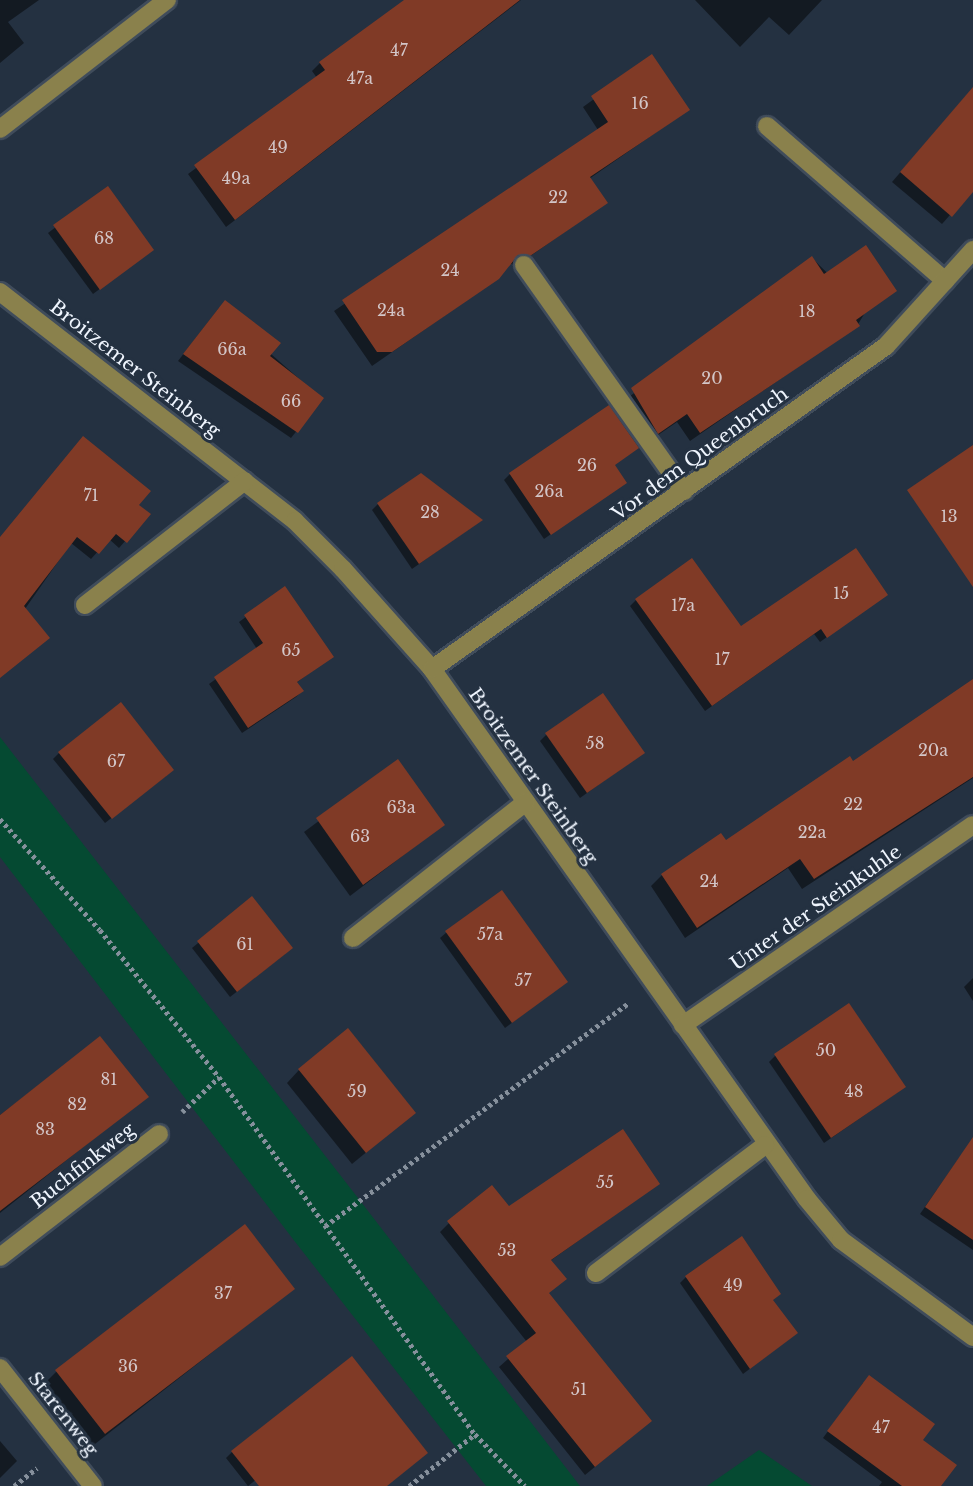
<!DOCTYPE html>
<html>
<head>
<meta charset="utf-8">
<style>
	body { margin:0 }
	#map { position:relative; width:973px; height:1486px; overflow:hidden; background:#243141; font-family:"Libre Baskerville",serif }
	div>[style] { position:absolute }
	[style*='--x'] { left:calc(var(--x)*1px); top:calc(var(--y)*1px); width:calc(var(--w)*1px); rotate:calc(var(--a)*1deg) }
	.green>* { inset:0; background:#054a32 }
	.shadow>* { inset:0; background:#0007 }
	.building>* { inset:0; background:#803a26 }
	.path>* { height:4.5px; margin-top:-2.25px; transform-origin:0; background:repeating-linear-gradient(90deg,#86909c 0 3.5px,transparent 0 7px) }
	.roads { filter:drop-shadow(2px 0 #404c5b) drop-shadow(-2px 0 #404c5b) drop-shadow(0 2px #404c5b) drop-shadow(0 -2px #404c5b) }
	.minor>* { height:18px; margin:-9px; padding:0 9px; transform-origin:9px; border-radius:9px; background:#8a814c }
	span { translate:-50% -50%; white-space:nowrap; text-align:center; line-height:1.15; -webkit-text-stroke:6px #243141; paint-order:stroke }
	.number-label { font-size:16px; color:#d3c6c8 }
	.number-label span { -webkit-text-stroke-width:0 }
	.street-label { font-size:19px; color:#eff5fe }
</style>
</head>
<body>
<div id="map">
	<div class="green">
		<i style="clip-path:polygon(0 737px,358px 1198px,580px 1486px,486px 1486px,296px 1243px,0 857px)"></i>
		<i style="clip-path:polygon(759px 1450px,812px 1486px,707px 1486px)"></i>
	</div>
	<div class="shadow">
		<i style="clip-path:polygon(0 0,39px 0,8px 22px,24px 43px,0 63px)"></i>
		<i style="clip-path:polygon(406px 0,521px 0,226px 227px,188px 174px,317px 78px,312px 71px,320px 63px)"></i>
		<i style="clip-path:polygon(695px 0,822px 0,789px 35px,769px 17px,740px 47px)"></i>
		<i style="clip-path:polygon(652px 57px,688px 110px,589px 179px,606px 203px,519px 264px,508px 264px,486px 287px,372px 366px,334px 311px,598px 130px,583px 107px)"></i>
		<i style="clip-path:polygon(973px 88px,973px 189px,942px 224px,892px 182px)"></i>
		<i style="clip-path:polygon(107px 188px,152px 250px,93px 294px,48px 233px)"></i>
		<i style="clip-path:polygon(812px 258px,866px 311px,857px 326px,690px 441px,677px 422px,648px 442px,621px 403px)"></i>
		<i style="clip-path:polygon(219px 308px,322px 399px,291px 438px,178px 361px)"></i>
		<i style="clip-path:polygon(614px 466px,625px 482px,544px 539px,504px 480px,510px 474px)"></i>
		<i style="clip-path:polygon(378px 504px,480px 521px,412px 569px,372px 510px)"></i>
		<i style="clip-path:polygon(148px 515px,119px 548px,109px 539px,91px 559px,71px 543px,25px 609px,0 677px,0 538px)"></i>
		<i style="clip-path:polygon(285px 588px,331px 657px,296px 683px,302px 691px,296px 697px,242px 733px,209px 684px,257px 649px,239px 622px)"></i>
		<i style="clip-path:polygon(886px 595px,820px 642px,814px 634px,705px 711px,630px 606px,636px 600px,740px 628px)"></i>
		<i style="clip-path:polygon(973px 681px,973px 778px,802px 889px,788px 868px,685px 938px,651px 886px,662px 875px,720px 835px,725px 843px,853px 763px)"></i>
		<i style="clip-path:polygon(546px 735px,636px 758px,580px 798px,540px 741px)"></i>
		<i style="clip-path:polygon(59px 753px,166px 776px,105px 823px,53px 759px)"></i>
		<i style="clip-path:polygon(398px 762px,443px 825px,350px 896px,304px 832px)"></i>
		<i style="clip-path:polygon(252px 899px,285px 954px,230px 997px,192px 948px)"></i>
		<i style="clip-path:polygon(447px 932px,566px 982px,505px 1028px,440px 938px)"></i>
		<i style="clip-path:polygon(973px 978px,973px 1001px,964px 987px)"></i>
		<i style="clip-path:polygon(100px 1038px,146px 1097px,0 1213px,0 1115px)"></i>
		<i style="clip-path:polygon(775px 1056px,898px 1092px,824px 1143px,769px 1062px)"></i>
		<i style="clip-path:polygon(299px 1070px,414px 1113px,352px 1164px,287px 1083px)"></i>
		<i style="clip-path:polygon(973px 1157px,973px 1250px,920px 1214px,959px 1158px)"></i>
		<i style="clip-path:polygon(658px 1184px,550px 1261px,548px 1294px,640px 1430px,585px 1475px,499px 1367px,527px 1342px,440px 1232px,449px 1223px,509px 1209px)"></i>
		<i style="clip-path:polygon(686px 1277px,789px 1339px,743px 1374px,680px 1283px)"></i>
		<i style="clip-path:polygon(293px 1289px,86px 1451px,39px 1389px,57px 1371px)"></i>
		<i style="clip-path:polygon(863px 1383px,921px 1441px,939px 1486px,879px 1486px,882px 1482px,823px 1438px)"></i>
		<i style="clip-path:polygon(0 1441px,17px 1461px,0 1478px)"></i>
		<i style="clip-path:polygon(232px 1452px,386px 1486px,269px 1486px,261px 1476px,248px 1486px,226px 1458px)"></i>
	</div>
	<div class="building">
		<i style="clip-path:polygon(404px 0,520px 0,235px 220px,194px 165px,325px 70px,319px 62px)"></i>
		<i style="clip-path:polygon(652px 54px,690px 110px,590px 177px,608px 203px,530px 256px,518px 255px,499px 279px,392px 352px,377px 352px,342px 300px,608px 122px,591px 96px)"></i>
		<i style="clip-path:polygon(973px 87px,973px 192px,952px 217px,900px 172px)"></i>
		<i style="clip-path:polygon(108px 186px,154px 250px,100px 290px,53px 225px)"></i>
		<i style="clip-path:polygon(866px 245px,897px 291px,856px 320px,860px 326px,700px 433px,687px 414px,658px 434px,631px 388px,812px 256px,824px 274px)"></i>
		<i style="clip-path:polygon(225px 300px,281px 343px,270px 356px,324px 398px,298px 433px,183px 354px)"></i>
		<i style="clip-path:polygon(609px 405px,639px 448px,615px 465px,627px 483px,551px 535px,509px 473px)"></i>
		<i style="clip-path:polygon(83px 436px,151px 491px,139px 505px,151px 514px,127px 543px,116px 534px,99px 554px,77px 537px,24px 606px,50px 638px,0 678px,0 537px)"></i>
		<i style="clip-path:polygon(973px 445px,973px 587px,907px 490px)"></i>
		<i style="clip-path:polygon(421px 473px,483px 520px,419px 564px,377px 503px)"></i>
		<i style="clip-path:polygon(856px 548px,888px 595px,827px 638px,821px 629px,712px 706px,635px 599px,692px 558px,741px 626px)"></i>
		<i style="clip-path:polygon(285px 586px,334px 657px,297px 682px,304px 691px,248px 728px,214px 677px,263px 643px,244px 615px)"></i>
		<i style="clip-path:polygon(973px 679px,973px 777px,814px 879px,800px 859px,697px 928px,661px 874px,721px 833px,726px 840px,850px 756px,853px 761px)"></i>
		<i style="clip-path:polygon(603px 693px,645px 753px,587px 793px,545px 733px)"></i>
		<i style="clip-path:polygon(121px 702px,174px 770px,112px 819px,58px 752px)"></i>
		<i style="clip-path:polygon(398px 759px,445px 825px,363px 885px,316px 818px)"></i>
		<i style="clip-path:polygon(502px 890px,568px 982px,512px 1023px,445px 931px)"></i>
		<i style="clip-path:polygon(252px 896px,293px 948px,237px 992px,197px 941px)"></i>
		<i style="clip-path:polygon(849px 1003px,906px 1087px,831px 1138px,774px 1054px)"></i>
		<i style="clip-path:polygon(348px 1028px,416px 1113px,366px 1153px,298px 1069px)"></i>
		<i style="clip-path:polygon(100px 1036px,149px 1097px,0 1211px,0 1115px)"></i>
		<i style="clip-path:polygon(623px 1129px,660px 1184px,551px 1260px,567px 1279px,549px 1293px,652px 1421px,595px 1467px,506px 1356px,536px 1333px,447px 1221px,492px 1185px,509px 1206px)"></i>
		<i style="clip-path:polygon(973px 1137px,973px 1240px,925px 1207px)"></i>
		<i style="clip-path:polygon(245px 1224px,295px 1289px,105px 1434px,55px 1370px)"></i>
		<i style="clip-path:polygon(742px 1236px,781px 1294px,773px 1300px,798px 1333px,750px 1369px,685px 1276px)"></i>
		<i style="clip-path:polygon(352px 1356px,428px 1453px,387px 1486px,259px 1486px,231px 1451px)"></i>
		<i style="clip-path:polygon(869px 1375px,935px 1424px,923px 1440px,957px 1465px,941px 1486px,902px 1486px,827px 1431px)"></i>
	</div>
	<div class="path">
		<i style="--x:0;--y:819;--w:149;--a:48"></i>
		<i style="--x:100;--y:930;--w:189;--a:51"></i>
		<i style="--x:182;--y:1112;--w:51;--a:-43.4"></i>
		<i style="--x:219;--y:1077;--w:439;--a:54.4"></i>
		<i style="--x:475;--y:1434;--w:72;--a:46.1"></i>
		<i style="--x:325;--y:1226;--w:377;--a:-36.3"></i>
		<i style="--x:14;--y:1486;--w:29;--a:-38"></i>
		<i style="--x:409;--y:1486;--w:84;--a:-38.2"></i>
	</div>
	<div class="roads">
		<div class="minor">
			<i style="--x:767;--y:126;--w:236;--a:41"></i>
			<i style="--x:0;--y:129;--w:211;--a:-37.7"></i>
			<i style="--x:524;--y:265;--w:277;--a:54.7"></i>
			<i style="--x:0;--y:292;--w:373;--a:37.8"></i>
			<i style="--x:295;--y:521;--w:68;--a:45"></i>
			<i style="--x:343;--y:569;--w:134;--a:48.3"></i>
			<i style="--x:432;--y:669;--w:649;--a:54.72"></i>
			<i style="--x:807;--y:1199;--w:53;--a:50.3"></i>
			<i style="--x:841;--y:1240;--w:164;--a:36.3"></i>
			<i style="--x:85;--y:605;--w:202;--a:-37.8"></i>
			<i style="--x:432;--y:669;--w:557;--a:-35.43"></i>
			<i style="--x:886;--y:346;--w:130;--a:-47.8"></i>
			<i style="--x:353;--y:938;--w:220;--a:-38.2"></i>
			<i style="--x:683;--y:1025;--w:352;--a:-34.6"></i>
			<i style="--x:0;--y:1257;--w:201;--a:-37.7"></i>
			<i style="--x:596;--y:1273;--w:212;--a:-37.1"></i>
			<i style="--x:0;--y:1368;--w:150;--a:51.8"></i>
		</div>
	</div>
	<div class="number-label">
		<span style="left:399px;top:50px">47</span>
		<span style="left:360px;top:78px">47a</span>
		<span style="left:640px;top:103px">16</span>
		<span style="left:278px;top:147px">49</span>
		<span style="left:236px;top:178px">49a</span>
		<span style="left:558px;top:197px">22</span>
		<span style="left:104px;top:238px">68</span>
		<span style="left:450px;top:270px">24</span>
		<span style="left:391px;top:310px">24a</span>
		<span style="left:807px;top:311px">18</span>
		<span style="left:232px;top:349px">66a</span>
		<span style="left:712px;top:378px">20</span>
		<span style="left:291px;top:401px">66</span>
		<span style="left:587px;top:465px">26</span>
		<span style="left:549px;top:491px">26a</span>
		<span style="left:91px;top:495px">71</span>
		<span style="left:430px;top:512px">28</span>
		<span style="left:949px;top:516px">13</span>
		<span style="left:841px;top:593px">15</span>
		<span style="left:683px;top:605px">17a</span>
		<span style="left:291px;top:650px">65</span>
		<span style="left:722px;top:659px">17</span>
		<span style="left:595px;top:743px">58</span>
		<span style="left:933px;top:750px">20a</span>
		<span style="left:116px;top:761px">67</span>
		<span style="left:853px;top:804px">22</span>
		<span style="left:401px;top:807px">63a</span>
		<span style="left:812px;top:832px">22a</span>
		<span style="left:360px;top:836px">63</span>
		<span style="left:709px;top:881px">24</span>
		<span style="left:490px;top:934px">57a</span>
		<span style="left:245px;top:944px">61</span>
		<span style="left:523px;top:980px">57</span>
		<span style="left:826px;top:1050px">50</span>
		<span style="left:109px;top:1079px">81</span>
		<span style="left:357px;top:1091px">59</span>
		<span style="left:854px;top:1091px">48</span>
		<span style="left:77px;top:1104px">82</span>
		<span style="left:45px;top:1129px">83</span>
		<span style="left:605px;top:1182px">55</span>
		<span style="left:507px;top:1250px">53</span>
		<span style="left:733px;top:1285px">49</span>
		<span style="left:223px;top:1293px">37</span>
		<span style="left:128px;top:1366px">36</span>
		<span style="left:579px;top:1389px">51</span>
		<span style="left:881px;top:1427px">47</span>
	</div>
	<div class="street-label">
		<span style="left:135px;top:369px;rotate:38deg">Broitzemer Steinberg</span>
		<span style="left:700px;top:454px;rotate:-36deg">Vor dem Queenbruch</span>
		<span style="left:533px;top:776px;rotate:55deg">Broitzemer Steinberg</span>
		<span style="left:816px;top:908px;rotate:-35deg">Unter der Steinkuhle</span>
		<span style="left:83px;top:1166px;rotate:-38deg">Buchfinkweg</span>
		<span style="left:63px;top:1414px;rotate:52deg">Starenweg</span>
	</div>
</div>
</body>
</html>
